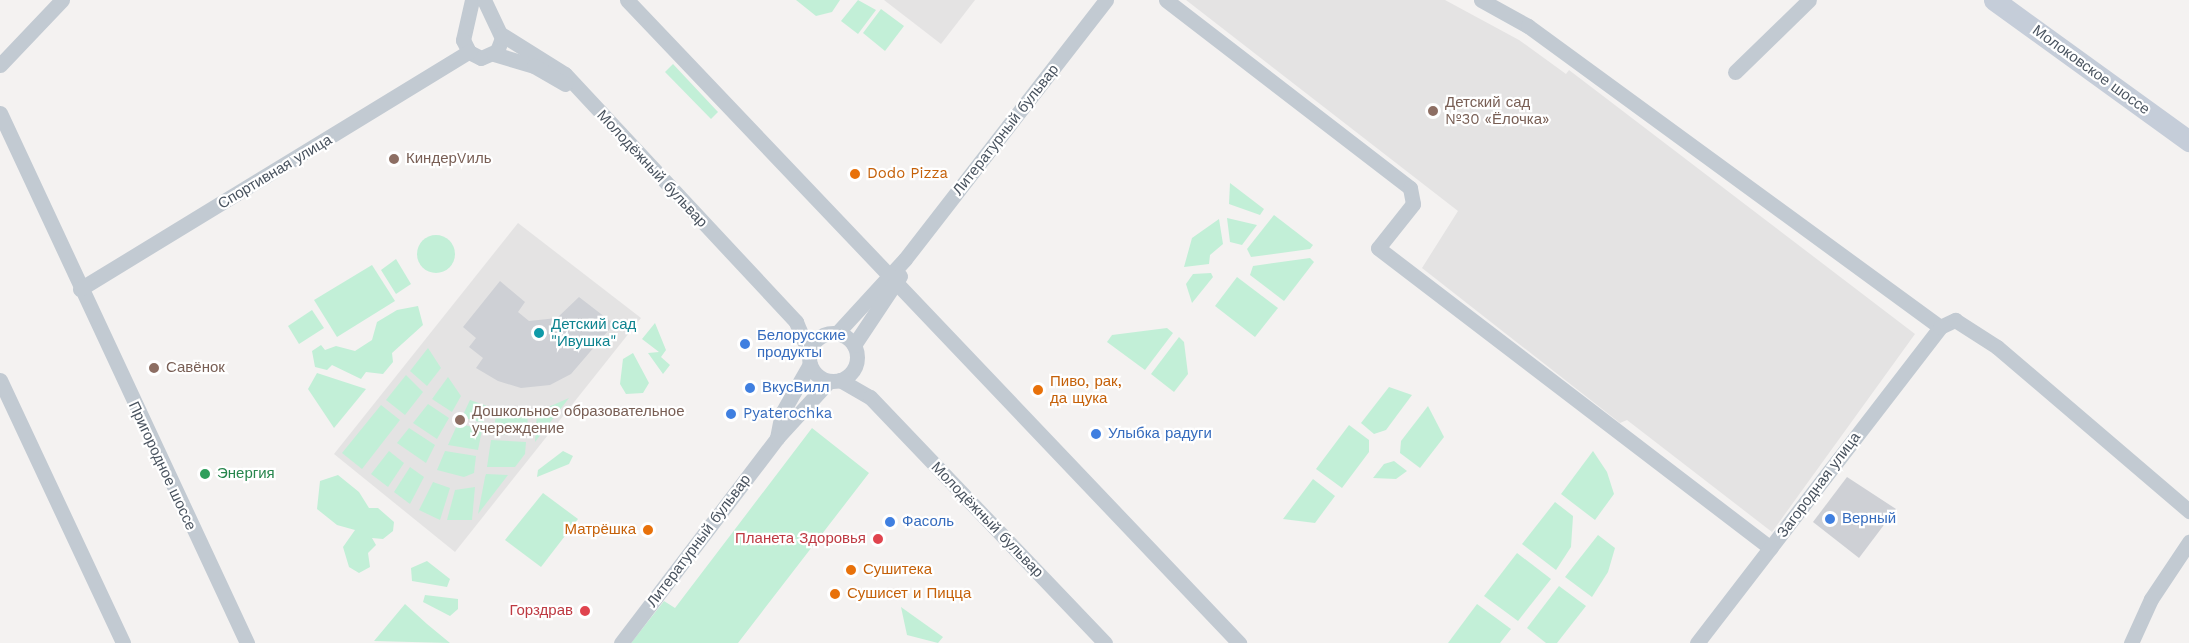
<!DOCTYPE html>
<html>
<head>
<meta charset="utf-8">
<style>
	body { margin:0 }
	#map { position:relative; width:2189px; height:643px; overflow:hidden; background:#f4f2f1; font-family:"Work Sans",sans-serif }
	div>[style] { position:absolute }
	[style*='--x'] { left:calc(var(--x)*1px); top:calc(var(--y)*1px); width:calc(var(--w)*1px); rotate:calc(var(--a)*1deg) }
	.education>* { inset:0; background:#e4e3e3 }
	.green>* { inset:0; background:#c2efd7 }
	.round { border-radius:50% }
	.building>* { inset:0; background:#ced0d5 }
	.street>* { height:15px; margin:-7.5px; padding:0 7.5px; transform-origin:7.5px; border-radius:7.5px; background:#c2cad2 }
	.street>.ring { margin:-7.5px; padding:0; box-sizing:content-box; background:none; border:15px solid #c2cad2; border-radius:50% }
	.secondary>* { height:21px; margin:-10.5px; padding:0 10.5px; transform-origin:10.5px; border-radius:10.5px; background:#c5cdd9 }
	.dots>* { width:16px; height:16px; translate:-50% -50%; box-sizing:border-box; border:3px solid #fff; border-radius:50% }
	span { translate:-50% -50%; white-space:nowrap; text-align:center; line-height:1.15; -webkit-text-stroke:4.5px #fff; paint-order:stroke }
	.street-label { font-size:15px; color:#49535f }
	.education-label { font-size:15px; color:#785e54 }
	.left { translate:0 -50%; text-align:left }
	.food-label { font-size:15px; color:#c56008 }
	.right { translate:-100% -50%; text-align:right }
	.culture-label { font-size:15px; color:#0d838f }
	.shop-label { font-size:15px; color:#366cbe }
	.leisure-label { font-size:15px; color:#27864d }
	.health-label { font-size:15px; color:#be3a42 }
</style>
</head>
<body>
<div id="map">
	<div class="education">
		<i style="clip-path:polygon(884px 0,975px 0,941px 44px)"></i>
		<i style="clip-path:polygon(1186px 0,1445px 0,1519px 40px,1566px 74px,1569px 70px,1915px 334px,1772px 532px,1627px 420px,1620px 423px,1422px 268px,1458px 211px)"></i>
		<i style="clip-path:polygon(518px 223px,641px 318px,455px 552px,334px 454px)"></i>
	</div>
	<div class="green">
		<i style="clip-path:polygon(796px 0,840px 0,832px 12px,816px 16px)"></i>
		<i style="clip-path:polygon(858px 0,876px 10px,858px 34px,841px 21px)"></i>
		<i style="clip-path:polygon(881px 9px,904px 26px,885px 51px,863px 33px)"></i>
		<i style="clip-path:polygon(673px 64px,718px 112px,711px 119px,665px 72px)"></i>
		<i style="clip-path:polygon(1230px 183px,1264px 209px,1260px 215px,1229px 204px)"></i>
		<i style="clip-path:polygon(1274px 215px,1313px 245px,1310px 249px,1251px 257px,1247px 249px)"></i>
		<i style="clip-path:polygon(1227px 218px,1257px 225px,1242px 245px,1230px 242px)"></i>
		<i style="clip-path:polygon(1219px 219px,1223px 244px,1210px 255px,1209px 264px,1184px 267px,1192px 238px)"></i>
		<i class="round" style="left:417px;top:235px;width:38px;height:38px"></i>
		<i style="clip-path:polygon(1310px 258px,1314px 262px,1284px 301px,1250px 275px,1253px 266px)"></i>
		<i style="clip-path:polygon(396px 259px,411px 284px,396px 294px,381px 270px)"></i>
		<i style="clip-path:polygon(372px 265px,395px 301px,337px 337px,314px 300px)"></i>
		<i style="clip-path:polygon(1211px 273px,1213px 277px,1192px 303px,1186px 284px,1193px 274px)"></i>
		<i style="clip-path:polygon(1237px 277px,1278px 308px,1255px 337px,1215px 306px)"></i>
		<i style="clip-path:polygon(418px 306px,423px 325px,392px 353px,393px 362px,383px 374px,366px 372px,361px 379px,332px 365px,327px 370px,315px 367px,312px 351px,321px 345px,325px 350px,336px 346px,355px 351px,372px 340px,377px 322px,397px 310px)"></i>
		<i style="clip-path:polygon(312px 310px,324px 328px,299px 344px,288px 326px)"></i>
		<i style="clip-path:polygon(655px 323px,666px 350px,661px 357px,670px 365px,663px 374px,648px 353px,659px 352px,642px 339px)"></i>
		<i style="clip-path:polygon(1167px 328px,1173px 333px,1145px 370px,1107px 342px,1112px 335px)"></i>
		<i style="clip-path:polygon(1179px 337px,1184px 342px,1188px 374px,1174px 392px,1151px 374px)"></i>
		<i style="clip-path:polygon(428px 348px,441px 368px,427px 386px,410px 371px)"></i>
		<i style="clip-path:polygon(633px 353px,649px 383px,643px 393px,626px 394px,620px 384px,623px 359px)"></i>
		<i style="clip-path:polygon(317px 373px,366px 389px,334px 428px,308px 389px)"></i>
		<i style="clip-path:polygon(406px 375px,423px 392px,405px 415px,386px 400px)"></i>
		<i style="clip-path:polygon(448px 377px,461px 396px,452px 412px,432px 399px)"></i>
		<i style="clip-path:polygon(1389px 387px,1412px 395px,1386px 430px,1374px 434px,1361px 423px)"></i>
		<i style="clip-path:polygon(569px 398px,535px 442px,537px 412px)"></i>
		<i style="clip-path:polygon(470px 400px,487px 406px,483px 423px,462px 417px)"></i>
		<i style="clip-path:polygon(428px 404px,449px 418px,437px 439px,413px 423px)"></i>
		<i style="clip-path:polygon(381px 405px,400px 420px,362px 469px,342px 453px)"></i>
		<i style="clip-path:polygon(1428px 406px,1444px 437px,1420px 468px,1400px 453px,1401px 441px)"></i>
		<i style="clip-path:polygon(497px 409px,528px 410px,527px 435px,493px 434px)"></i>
		<i style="clip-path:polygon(458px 423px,482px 430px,478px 450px,448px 445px)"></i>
		<i style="clip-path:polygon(1349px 425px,1369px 440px,1369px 452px,1342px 488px,1316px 469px)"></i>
		<i style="clip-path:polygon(409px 428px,435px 445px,426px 463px,397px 443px)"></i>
		<i style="clip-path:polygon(812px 428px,869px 473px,738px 643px,631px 643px,664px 601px,675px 608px)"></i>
		<i style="clip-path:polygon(491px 440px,526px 442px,525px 454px,515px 467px,487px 467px)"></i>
		<i style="clip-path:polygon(389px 451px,404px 463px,388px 487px,371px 474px)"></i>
		<i style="clip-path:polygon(445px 451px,476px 456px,474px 473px,464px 477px,437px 470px)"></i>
		<i style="clip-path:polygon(563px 451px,573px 456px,569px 464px,537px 477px,538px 470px)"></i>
		<i style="clip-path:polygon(1593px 451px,1607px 472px,1614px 494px,1595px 520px,1561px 494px)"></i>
		<i style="clip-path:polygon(1394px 461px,1407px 471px,1396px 479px,1373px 478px,1384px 464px)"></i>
		<i style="clip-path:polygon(410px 467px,424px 477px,410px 504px,394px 492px)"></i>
		<i style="clip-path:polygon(486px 474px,508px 475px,478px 514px,485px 477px)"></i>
		<i style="clip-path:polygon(338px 475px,359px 492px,369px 508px,378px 508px,394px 522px,393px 531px,383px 539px,372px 538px,376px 545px,368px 553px,370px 567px,359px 573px,349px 567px,343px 547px,355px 530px,337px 525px,317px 509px,320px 481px)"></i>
		<i style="clip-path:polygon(1313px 479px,1335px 496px,1315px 523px,1283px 519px)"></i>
		<i style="clip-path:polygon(433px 482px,450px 488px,440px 520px,419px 510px)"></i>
		<i style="clip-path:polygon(475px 487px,472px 520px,447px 520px,455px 490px)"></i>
		<i style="clip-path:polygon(543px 493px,578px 519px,541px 567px,505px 540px)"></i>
		<i style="clip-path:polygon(1555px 502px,1573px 516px,1571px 547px,1556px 570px,1522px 544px)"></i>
		<i style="clip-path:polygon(1598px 535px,1615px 548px,1608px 572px,1592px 597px,1565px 577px)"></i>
		<i style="clip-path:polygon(1517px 553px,1551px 579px,1518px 621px,1484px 596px)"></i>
		<i style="clip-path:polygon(427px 561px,450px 579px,447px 587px,412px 581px,411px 568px)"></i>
		<i style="clip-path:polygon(1559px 586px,1586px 606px,1557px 643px,1546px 643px,1527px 628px)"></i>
		<i style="clip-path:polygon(425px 595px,458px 599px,458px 609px,450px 616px,423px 602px)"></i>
		<i style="clip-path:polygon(405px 604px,427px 624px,450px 643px,374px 641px)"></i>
		<i style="clip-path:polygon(1477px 604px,1511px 629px,1500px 643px,1448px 643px)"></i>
		<i style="clip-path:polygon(901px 607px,943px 637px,938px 643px,907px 635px)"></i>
	</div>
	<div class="building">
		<i style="clip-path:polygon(500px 281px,525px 302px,518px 312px,529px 321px,557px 318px,579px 297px,614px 324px,571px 374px,550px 385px,521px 388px,498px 381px,476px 368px,483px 358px,469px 347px,476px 338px,463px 327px)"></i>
		<i style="clip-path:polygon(1847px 477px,1896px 509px,1859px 558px,1813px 522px)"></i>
	</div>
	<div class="street">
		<i style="--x:472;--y:0;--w:41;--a:102.7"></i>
		<i style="--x:463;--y:40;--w:13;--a:63"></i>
		<i style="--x:469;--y:52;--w:13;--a:27"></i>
		<i style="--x:481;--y:58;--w:17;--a:-24"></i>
		<i style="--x:497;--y:51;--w:14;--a:-69"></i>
		<i style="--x:502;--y:38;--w:42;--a:-115.3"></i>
		<i style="--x:627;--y:0;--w:888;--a:46.41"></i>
		<i style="--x:1166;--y:0;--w:308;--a:37.6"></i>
		<i style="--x:1410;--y:188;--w:16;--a:79"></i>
		<i style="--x:1413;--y:204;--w:56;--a:128.5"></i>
		<i style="--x:1378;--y:248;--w:494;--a:37.4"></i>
		<i style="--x:1481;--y:0;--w:54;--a:29"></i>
		<i style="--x:1528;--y:26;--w:510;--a:36.15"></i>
		<i style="--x:501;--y:34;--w:75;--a:32"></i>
		<i style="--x:565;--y:74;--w:339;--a:47"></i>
		<i style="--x:796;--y:322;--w:34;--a:67"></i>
		<i style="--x:494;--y:54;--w:42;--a:16.7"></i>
		<i style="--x:534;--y:66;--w:36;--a:30"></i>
		<i style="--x:0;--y:65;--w:90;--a:-46.4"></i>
		<i style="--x:1735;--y:72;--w:103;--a:-44.2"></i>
		<i style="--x:0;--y:113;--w:585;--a:65.01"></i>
		<i style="--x:80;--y:289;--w:456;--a:-31.4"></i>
		<i style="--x:837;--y:333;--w:100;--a:-47.4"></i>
		<i style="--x:905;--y:259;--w:328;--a:-52.2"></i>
		<i class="ring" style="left:809px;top:333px;width:33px;height:33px"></i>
		<i style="--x:854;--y:345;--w:83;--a:-56.3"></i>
		<i style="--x:0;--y:380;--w:290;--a:64.9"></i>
		<i style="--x:840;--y:380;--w:34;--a:30"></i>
		<i style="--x:870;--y:397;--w:340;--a:46.3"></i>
		<i style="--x:777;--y:438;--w:25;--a:-79"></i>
		<i style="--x:782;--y:413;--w:56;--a:-60.3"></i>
		<i style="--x:621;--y:643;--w:258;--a:-52.7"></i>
		<i style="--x:777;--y:438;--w:77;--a:-47.6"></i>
		<i style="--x:1697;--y:643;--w:399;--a:-52.4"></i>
		<i style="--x:1940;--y:327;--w:17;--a:-25"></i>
		<i style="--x:1955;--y:320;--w:50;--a:32.7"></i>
		<i style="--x:1997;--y:347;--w:253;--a:40.5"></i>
		<i style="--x:2131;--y:643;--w:48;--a:-65.6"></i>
		<i style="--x:2151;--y:599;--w:69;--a:-56.3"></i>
	</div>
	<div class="secondary">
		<i style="--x:1994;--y:0;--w:241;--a:35.9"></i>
	</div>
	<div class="dots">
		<i style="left:1433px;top:111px;background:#8d6e63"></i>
		<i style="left:394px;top:159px;background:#8d6e63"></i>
		<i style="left:855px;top:174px;background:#e8710a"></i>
		<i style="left:539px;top:333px;background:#0f9aa8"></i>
		<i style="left:745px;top:344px;background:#3f7fe0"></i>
		<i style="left:154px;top:368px;background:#8d6e63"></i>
		<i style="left:750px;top:388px;background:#3f7fe0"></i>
		<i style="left:1038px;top:390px;background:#e8710a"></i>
		<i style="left:731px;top:414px;background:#3f7fe0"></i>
		<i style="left:460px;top:420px;background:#8d6e63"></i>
		<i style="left:1096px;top:434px;background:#3f7fe0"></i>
		<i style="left:205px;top:474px;background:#2e9e5b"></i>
		<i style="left:1830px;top:519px;background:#3f7fe0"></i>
		<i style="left:890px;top:522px;background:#3f7fe0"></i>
		<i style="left:648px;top:530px;background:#e8710a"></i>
		<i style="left:878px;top:539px;background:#e0444e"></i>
		<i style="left:851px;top:570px;background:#e8710a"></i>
		<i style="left:835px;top:594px;background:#e8710a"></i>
		<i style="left:585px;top:611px;background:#e0444e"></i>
	</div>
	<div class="street-label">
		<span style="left:2091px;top:70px;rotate:36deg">Молоковское шоссе</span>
		<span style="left:1006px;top:130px;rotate:-52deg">Литературный бульвар</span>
		<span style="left:652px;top:169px;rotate:47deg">Молодёжный бульвар</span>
		<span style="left:275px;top:172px;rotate:-31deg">Спортивная улица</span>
		<span style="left:162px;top:466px;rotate:65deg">Пригородное шоссе</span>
		<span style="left:1819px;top:485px;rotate:-53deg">Загородная улица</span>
		<span style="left:987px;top:520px;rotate:46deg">Молодёжный бульвар</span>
		<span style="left:699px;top:541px;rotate:-53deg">Литературный бульвар</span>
	</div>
	<div class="education-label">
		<span class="left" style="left:1445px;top:111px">Детский сад<br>№30 «Ёлочка»</span>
		<span class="left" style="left:406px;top:159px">КиндерVиль</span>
		<span class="left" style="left:166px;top:368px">Савёнок</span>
		<span class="left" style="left:472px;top:420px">Дошкольное образовательное<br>учереждение</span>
	</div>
	<div class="food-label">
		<span class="left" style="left:867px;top:174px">Dodo Pizza</span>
		<span class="left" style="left:1050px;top:390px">Пиво, рак,<br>да щука</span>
		<span class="right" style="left:636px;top:530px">Матрёшка</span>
		<span class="left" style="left:863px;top:570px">Сушитека</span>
		<span class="left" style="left:847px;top:594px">Сушисет и Пицца</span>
	</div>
	<div class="culture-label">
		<span class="left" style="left:551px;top:333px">Детский сад<br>"Ивушка"</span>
	</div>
	<div class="shop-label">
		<span class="left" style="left:757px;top:344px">Белорусские<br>продукты</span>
		<span class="left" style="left:762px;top:388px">ВкусВилл</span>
		<span class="left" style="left:743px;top:414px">Pyaterochka</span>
		<span class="left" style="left:1108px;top:434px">Улыбка радуги</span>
		<span class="left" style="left:1842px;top:519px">Верный</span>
		<span class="left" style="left:902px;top:522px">Фасоль</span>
	</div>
	<div class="leisure-label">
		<span class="left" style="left:217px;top:474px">Энергия</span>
	</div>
	<div class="health-label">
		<span class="right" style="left:866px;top:539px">Планета Здоровья</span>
		<span class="right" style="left:573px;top:611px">Горздрав</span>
	</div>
</div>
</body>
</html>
